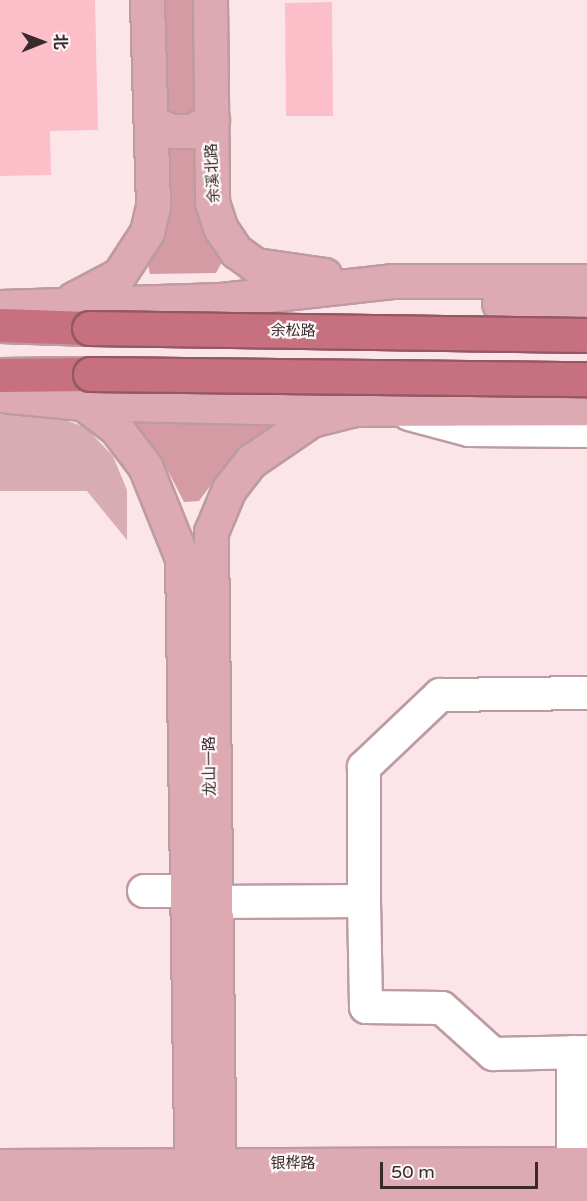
<!DOCTYPE html>
<html>
<head>
<meta charset="utf-8">
<style>
	body { margin:0 }
	#map { position:relative; width:587px; height:1201px; overflow:hidden; background:#fbe5e8; font-family:"Varela Round","Noto Sans SC",sans-serif }
	div>[style] { position:absolute }
	[style*='--x'] { left:calc(var(--x)*1px); top:calc(var(--y)*1px); width:calc(var(--w)*1px); rotate:calc(var(--a)*1deg) }
	.green>* { inset:0; background:#d7acb2 }
	.forest>* { inset:0; background:#d59ba4 }
	.building>* { inset:0; background:#fcbfc9 }
	.roads { filter:drop-shadow(2px 0 #bd9ba0) drop-shadow(-2px 0 #bd9ba0) drop-shadow(0 2px #bd9ba0) drop-shadow(0 -2px #bd9ba0) }
	.minor>* { height:32px; margin:-16px; padding:0 16px; transform-origin:16px; border-radius:16px; background:#fff }
	.major>* { height:33px; margin:-16.5px; padding:0 16.5px; transform-origin:16.5px; border-radius:16.5px; background:#dda9b3 }
	.highway>* { height:33px; margin:-16.5px; padding:0 16.5px; transform-origin:16.5px; border-radius:16.5px; background:#c67080 }
	.bridges { filter:drop-shadow(2px 0 #955863) drop-shadow(-2px 0 #955863) drop-shadow(0 2px #955863) drop-shadow(0 -2px #955863) }
	.highway-bridge>* { height:33px; margin:-16.5px; padding:0 16.5px; transform-origin:16.5px; border-radius:16.5px; background:#c67080 }
	span { translate:-50% -50%; white-space:nowrap; text-align:center; line-height:1.15; -webkit-text-stroke:4.5px #fef7f8; paint-order:stroke }
	.street-label { font-size:15px; color:#392b2d }
	.north { position:absolute; left:12px; top:12px; width:60px; height:60px; -webkit-text-stroke:4px #fef7f8; paint-order:stroke; rotate:89deg; font-size:16px; font-weight:700; line-height:24px; text-align:center; color:#392b2d }
	.north::after { content:''; display:block; margin:auto; width:21px; height:27px; background:#392b2d; clip-path:polygon(50% 0,100% 100%,50% 72%,0 100%) }
	.scale { position:absolute; left:380px; top:1162px; width:158px; height:27px; box-sizing:border-box; border:3px solid #392b2d; border-top:0; padding-left:8px; font-size:18px; line-height:21px; white-space:nowrap; color:#392b2d; -webkit-text-stroke:4px #fef7f8; paint-order:stroke }
</style>
</head>
<body>
<div id="map">
	<div class="green">
		<i style="clip-path:polygon(48px 414px,85px 427px,113px 456px,127px 490px,127px 540px,87px 491px,0 491px,0 415px)"></i>
	</div>
	<div class="forest">
		<i style="clip-path:polygon(164px 0,199px 0,201px 113px,191px 122px,166px 111px)"></i>
		<i style="clip-path:polygon(168px 140px,200px 140px,223px 260px,216px 273px,150px 274px,148px 264px,169px 214px)"></i>
		<i style="clip-path:polygon(140px 412px,265px 415px,272px 426px,228px 462px,199px 501px,184px 502px,162px 459px,134px 424px)"></i>
	</div>
	<div class="building">
		<i style="clip-path:polygon(0 0,95px 0,98px 130px,50px 131px,51px 175px,0 176px)"></i>
		<i style="clip-path:polygon(332px 2px,333px 116px,286px 116px,285px 3px)"></i>
	</div>
	<div class="roads">
		<div class="minor">
			<i style="--x:409;--y:414;--w:62;--a:14.9"></i>
			<i style="--x:469;--y:430;--w:118;--a:0.5"></i>
			<i style="--x:587;--y:693;--w:147;--a:179.2"></i>
			<i style="--x:440;--y:695;--w:105;--a:136.5"></i>
			<i style="--x:364;--y:767;--w:134;--a:90"></i>
			<i style="--x:364;--y:901;--w:106;--a:88.9"></i>
			<i style="--x:366;--y:1007;--w:76;--a:0.8"></i>
			<i style="--x:442;--y:1008;--w:69;--a:42"></i>
			<i style="--x:493;--y:1054;--w:94;--a:-1.2"></i>
			<i style="--x:144;--y:891;--w:43;--a:0"></i>
			<i style="--x:212;--y:902;--w:152;--a:-0.4"></i>
			<i style="--x:573;--y:1189;--w:137;--a:-90"></i>
		</div>
		<div class="major">
			<i style="--x:210;--y:0;--w:202;--a:89.4"></i>
			<i style="--x:212;--y:202;--w:28;--a:72"></i>
			<i style="--x:221;--y:229;--w:27;--a:56"></i>
			<i style="--x:236;--y:251;--w:24;--a:36"></i>
			<i style="--x:255;--y:265;--w:70;--a:8.2"></i>
			<i style="--x:151;--y:121;--w:21;--a:28"></i>
			<i style="--x:170;--y:131;--w:21;--a:0"></i>
			<i style="--x:191;--y:131;--w:24;--a:-28"></i>
			<i style="--x:73;--y:299;--w:52;--a:-27.6"></i>
			<i style="--x:119;--y:275;--w:51;--a:-56.9"></i>
			<i style="--x:147;--y:232;--w:28;--a:-77"></i>
			<i style="--x:153;--y:205;--w:205;--a:-91.7"></i>
			<i style="--x:499;--y:303;--w:88;--a:0.7"></i>
			<i style="--x:0;--y:307;--w:221;--a:-1.8"></i>
			<i style="--x:221;--y:300;--w:172;--a:-6.3"></i>
			<i style="--x:392;--y:281;--w:195;--a:0"></i>
			<i style="--x:0;--y:395;--w:83;--a:5.5"></i>
			<i style="--x:83;--y:403;--w:272;--a:1.3"></i>
			<i style="--x:355;--y:409;--w:232;--a:-0.2"></i>
			<i style="--x:83;--y:403;--w:41;--a:37.1"></i>
			<i style="--x:116;--y:428;--w:48;--a:52.7"></i>
			<i style="--x:145;--y:466;--w:99;--a:68.1"></i>
			<i style="--x:182;--y:558;--w:643;--a:89.11"></i>
			<i style="--x:0;--y:1166;--w:587;--a:-0.2"></i>
			<i style="--x:0;--y:1191;--w:587;--a:0.1"></i>
			<i style="--x:219;--y:1201;--w:669;--a:-90.69"></i>
			<i style="--x:211;--y:532;--w:47;--a:-67.3"></i>
			<i style="--x:229;--y:489;--w:36;--a:-52"></i>
			<i style="--x:251;--y:461;--w:73;--a:-34.3"></i>
			<i style="--x:311;--y:420;--w:45;--a:-14"></i>
		</div>
		<div class="highway">
			<i style="--x:0;--y:325;--w:89;--a:1.9"></i>
			<i style="--x:0;--y:375;--w:90;--a:-0.6"></i>
		</div>
	</div>
	<div class="bridges">
		<div class="highway-bridge">
			<i style="--x:89;--y:328;--w:498;--a:0.8"></i>
			<i style="--x:90;--y:374;--w:497;--a:0.6"></i>
		</div>
	</div>
	<div class="street-label">
		<span style="left:213px;top:173px;rotate:-93deg">余溪北路</span>
		<span style="left:293px;top:331px;rotate:1deg">余松路</span>
		<span style="left:210px;top:766px;rotate:-91deg">龙山一路</span>
		<span style="left:293px;top:1164px">银桦路</span>
	</div>
	<div class="north">北</div>
	<div class="scale">50 m</div>
</div>
</body>
</html>
